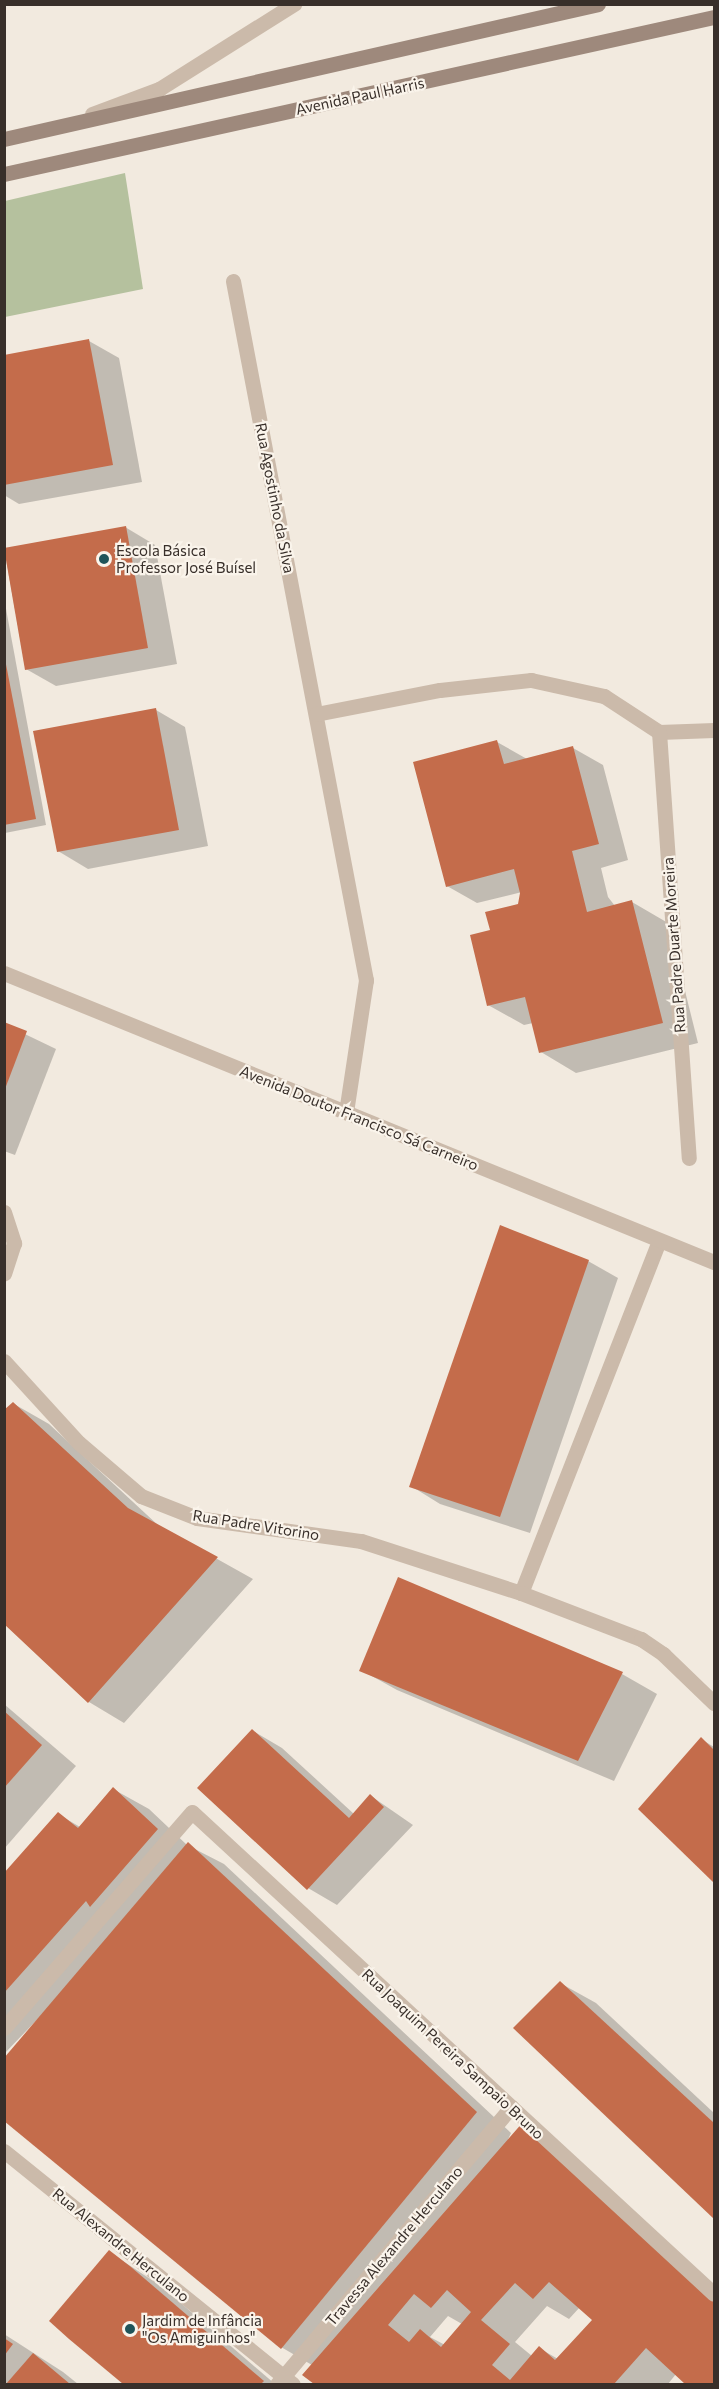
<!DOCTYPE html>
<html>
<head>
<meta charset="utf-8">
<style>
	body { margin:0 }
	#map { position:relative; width:719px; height:2389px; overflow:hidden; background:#f2eadf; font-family:Commissioner,sans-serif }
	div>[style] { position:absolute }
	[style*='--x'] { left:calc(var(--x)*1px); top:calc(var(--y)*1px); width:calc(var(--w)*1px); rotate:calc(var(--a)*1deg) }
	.green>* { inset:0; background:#b5c19e }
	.shadow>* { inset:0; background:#0003 }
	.building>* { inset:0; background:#c46c4b }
	.minor>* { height:15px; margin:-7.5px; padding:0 7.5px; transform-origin:7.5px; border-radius:7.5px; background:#cbbaaa }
	.tertiary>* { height:15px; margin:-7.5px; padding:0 7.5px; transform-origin:7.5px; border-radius:7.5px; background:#cbbaaa }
	.secondary>* { height:15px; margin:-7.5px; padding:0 7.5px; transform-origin:7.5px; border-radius:7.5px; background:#9e897c }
	.dots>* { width:16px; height:16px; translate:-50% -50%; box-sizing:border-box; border:3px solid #faf4eb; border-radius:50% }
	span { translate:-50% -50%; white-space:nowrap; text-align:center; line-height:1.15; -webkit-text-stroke:4.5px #faf4eb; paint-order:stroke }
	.street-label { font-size:15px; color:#382f2a }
	.poi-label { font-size:15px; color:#382f2a }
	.left { translate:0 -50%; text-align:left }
	.frame { position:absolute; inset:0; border:6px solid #382f2a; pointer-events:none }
</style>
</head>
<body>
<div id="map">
	<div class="green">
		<i style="clip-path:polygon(125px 173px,143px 289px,5px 317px,5px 201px)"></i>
	</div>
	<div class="shadow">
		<i style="clip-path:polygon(89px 341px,119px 358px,142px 482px,19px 504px,4px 495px,4px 356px)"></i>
		<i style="clip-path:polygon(125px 527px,155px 545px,177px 664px,56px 686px,26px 669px,4px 549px)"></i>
		<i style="clip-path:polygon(4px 598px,46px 825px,5px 833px,4px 832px)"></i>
		<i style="clip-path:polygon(156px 710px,185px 727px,208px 846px,88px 869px,58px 851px)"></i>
		<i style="clip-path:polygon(497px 742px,527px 759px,573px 748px,603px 765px,628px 860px,601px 868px,608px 897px,615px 906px,632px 902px,668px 923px,698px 1043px,576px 1073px,541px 1052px,533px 1023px,524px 1025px,488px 1005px,492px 932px,520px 905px,522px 892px,477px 903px,447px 886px)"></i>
		<i style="clip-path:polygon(4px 1024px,56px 1049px,15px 1155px,4px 1151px)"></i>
		<i style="clip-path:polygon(588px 1261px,618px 1278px,530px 1533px,440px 1504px,411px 1486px)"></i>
		<i style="clip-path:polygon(14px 1404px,49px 1424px,160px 1527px,253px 1579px,124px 1723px,89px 1702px)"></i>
		<i style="clip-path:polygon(361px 1670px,622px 1674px,657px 1694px,614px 1781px,397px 1690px)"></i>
		<i style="clip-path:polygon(4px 1704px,76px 1766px,4px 1849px)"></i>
		<i style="clip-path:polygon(253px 1731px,282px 1748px,354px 1814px,371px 1796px,413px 1825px,337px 1905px,308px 1888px)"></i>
		<i style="clip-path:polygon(701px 1739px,714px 1747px,714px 1881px,640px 1808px)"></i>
		<i style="clip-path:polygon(evenodd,113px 1789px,149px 1809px,187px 1845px,224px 1864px,511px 2133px,506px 2144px,714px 2288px,714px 2384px,687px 2384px,676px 2374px,668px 2384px,316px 2384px,304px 2374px,312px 2365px,281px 2347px,54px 2002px,4px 2054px,4px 1876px,58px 1814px,80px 1827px,113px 1789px,547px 2306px,569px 2319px,580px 2307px,594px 2320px,558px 2359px,539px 2348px,532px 2356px,515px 2342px,547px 2306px,113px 1789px,448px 2316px,462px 2324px,445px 2345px,430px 2337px,448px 2316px)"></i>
		<i style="clip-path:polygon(560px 1983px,596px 2003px,714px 2113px,714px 2217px,515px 2028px)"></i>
		<i style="clip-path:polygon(109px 2252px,161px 2286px,275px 2384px,125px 2384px,70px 2338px)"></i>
		<i style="clip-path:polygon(4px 2334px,63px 2372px,78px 2384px,4px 2384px)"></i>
	</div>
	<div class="building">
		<i style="clip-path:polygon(89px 339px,113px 465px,4px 485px,4px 355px)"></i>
		<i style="clip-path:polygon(126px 526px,148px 648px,25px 670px,4px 548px)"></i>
		<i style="clip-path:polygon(4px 654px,36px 819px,4px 825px)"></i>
		<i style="clip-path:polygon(156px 708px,179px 830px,57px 852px,33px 731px)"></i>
		<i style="clip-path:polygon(497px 740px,504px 764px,573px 746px,599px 844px,572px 851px,587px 912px,632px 900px,663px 1023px,539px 1053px,525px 997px,487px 1006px,470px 935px,490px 930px,485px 912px,518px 904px,520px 893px,514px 869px,446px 887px,413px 762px)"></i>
		<i style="clip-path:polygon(4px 1022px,27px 1031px,5px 1089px,4px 1089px)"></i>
		<i style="clip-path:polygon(500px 1225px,589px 1260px,500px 1517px,409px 1487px)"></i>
		<i style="clip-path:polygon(13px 1402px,128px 1508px,218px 1557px,88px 1703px,4px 1624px,4px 1410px)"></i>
		<i style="clip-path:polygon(398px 1577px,623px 1672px,578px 1761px,359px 1671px)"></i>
		<i style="clip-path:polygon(4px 1711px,42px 1745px,4px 1788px)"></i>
		<i style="clip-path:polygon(252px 1729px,349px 1818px,370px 1794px,384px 1807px,307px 1890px,197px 1788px)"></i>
		<i style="clip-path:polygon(701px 1737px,714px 1750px,714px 1883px,638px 1809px)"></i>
		<i style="clip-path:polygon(113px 1787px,158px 1829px,90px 1907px,86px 1901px,4px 1993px,4px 1873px,58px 1812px,78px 1828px)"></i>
		<i style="clip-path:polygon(188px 1842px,477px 2112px,281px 2349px,4px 2121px,4px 2058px)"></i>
		<i style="clip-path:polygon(560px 1981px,714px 2123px,714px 2219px,513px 2028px)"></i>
		<i style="clip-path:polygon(evenodd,524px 2121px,714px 2299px,714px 2384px,685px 2384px,646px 2348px,614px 2384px,314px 2384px,302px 2375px,524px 2121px,549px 2282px,592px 2320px,555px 2360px,539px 2346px,510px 2380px,492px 2365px,510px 2344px,481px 2320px,515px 2283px,533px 2299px,549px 2282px,524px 2121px,447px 2290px,471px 2312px,441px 2347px,420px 2329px,409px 2342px,388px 2325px,414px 2294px,431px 2308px,447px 2290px)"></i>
		<i style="clip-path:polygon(109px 2250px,131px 2267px,264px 2381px,261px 2384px,123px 2384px,69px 2339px,49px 2321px)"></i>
		<i style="clip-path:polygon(4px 2338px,13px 2344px,4px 2356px)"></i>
		<i style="clip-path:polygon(33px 2353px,70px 2384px,6px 2384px)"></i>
	</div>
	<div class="minor">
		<i style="--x:92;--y:114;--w:72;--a:-20.5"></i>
		<i style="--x:159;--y:89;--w:160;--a:-32.2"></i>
		<i style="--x:233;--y:281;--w:712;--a:79.23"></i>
		<i style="--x:366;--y:980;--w:134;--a:98.6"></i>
		<i style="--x:316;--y:714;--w:126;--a:-11"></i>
		<i style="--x:440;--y:690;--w:92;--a:-6.3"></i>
		<i style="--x:531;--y:680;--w:75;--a:12.4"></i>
		<i style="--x:604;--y:696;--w:66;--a:33.2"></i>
		<i style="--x:659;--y:732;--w:55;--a:-2.1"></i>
		<i style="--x:659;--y:732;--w:427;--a:86"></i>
		<i style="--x:4;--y:1212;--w:33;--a:72"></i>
		<i style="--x:14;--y:1243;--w:32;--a:108"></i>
		<i style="--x:4;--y:1361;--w:111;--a:47.6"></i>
		<i style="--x:79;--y:1443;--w:82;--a:40.5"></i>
		<i style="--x:141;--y:1496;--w:60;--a:21.4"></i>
		<i style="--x:197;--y:1518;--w:166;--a:8"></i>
		<i style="--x:361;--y:1541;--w:168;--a:18"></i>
		<i style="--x:521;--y:1593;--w:378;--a:-68.6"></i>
		<i style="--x:521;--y:1593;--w:129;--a:21"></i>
		<i style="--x:641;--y:1639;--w:27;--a:34"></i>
		<i style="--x:663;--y:1654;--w:71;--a:43.9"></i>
		<i style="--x:4;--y:2028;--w:286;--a:-49"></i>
		<i style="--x:192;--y:1812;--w:710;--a:42.72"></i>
		<i style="--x:4;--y:2151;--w:371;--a:38.9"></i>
		<i style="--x:277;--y:2384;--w:363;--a:-49.8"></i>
	</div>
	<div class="tertiary">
		<i style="--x:4;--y:973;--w:767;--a:22.15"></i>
	</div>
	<div class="secondary">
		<i style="--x:4;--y:139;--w:609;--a:-12.8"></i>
		<i style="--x:4;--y:174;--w:727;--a:-12.47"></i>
	</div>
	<div class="dots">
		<i style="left:104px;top:559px;background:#205459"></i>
		<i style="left:130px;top:2329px;background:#205459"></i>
	</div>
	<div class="street-label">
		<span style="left:360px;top:96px;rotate:-12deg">Avenida Paul Harris</span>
		<span style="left:275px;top:498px;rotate:79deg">Rua Agostinho da Silva</span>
		<span style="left:674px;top:945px;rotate:-94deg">Rua Padre Duarte Moreira</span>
		<span style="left:359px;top:1118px;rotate:22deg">Avenida Doutor Francisco Sá Carneiro</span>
		<span style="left:256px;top:1525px;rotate:9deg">Rua Padre Vitorino</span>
		<span style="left:453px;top:2054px;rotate:43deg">Rua Joaquim Pereira Sampaio Bruno</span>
		<span style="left:121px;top:2245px;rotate:39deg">Rua Alexandre Herculano</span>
		<span style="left:394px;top:2246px;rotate:-50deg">Travessa Alexandre Herculano</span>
	</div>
	<div class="poi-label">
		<span class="left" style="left:116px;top:559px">Escola Básica<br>Professor José Buísel</span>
		<span class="left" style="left:142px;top:2329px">Jardim de Infância<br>"Os Amiguinhos"</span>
	</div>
	<div class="frame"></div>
</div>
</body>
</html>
